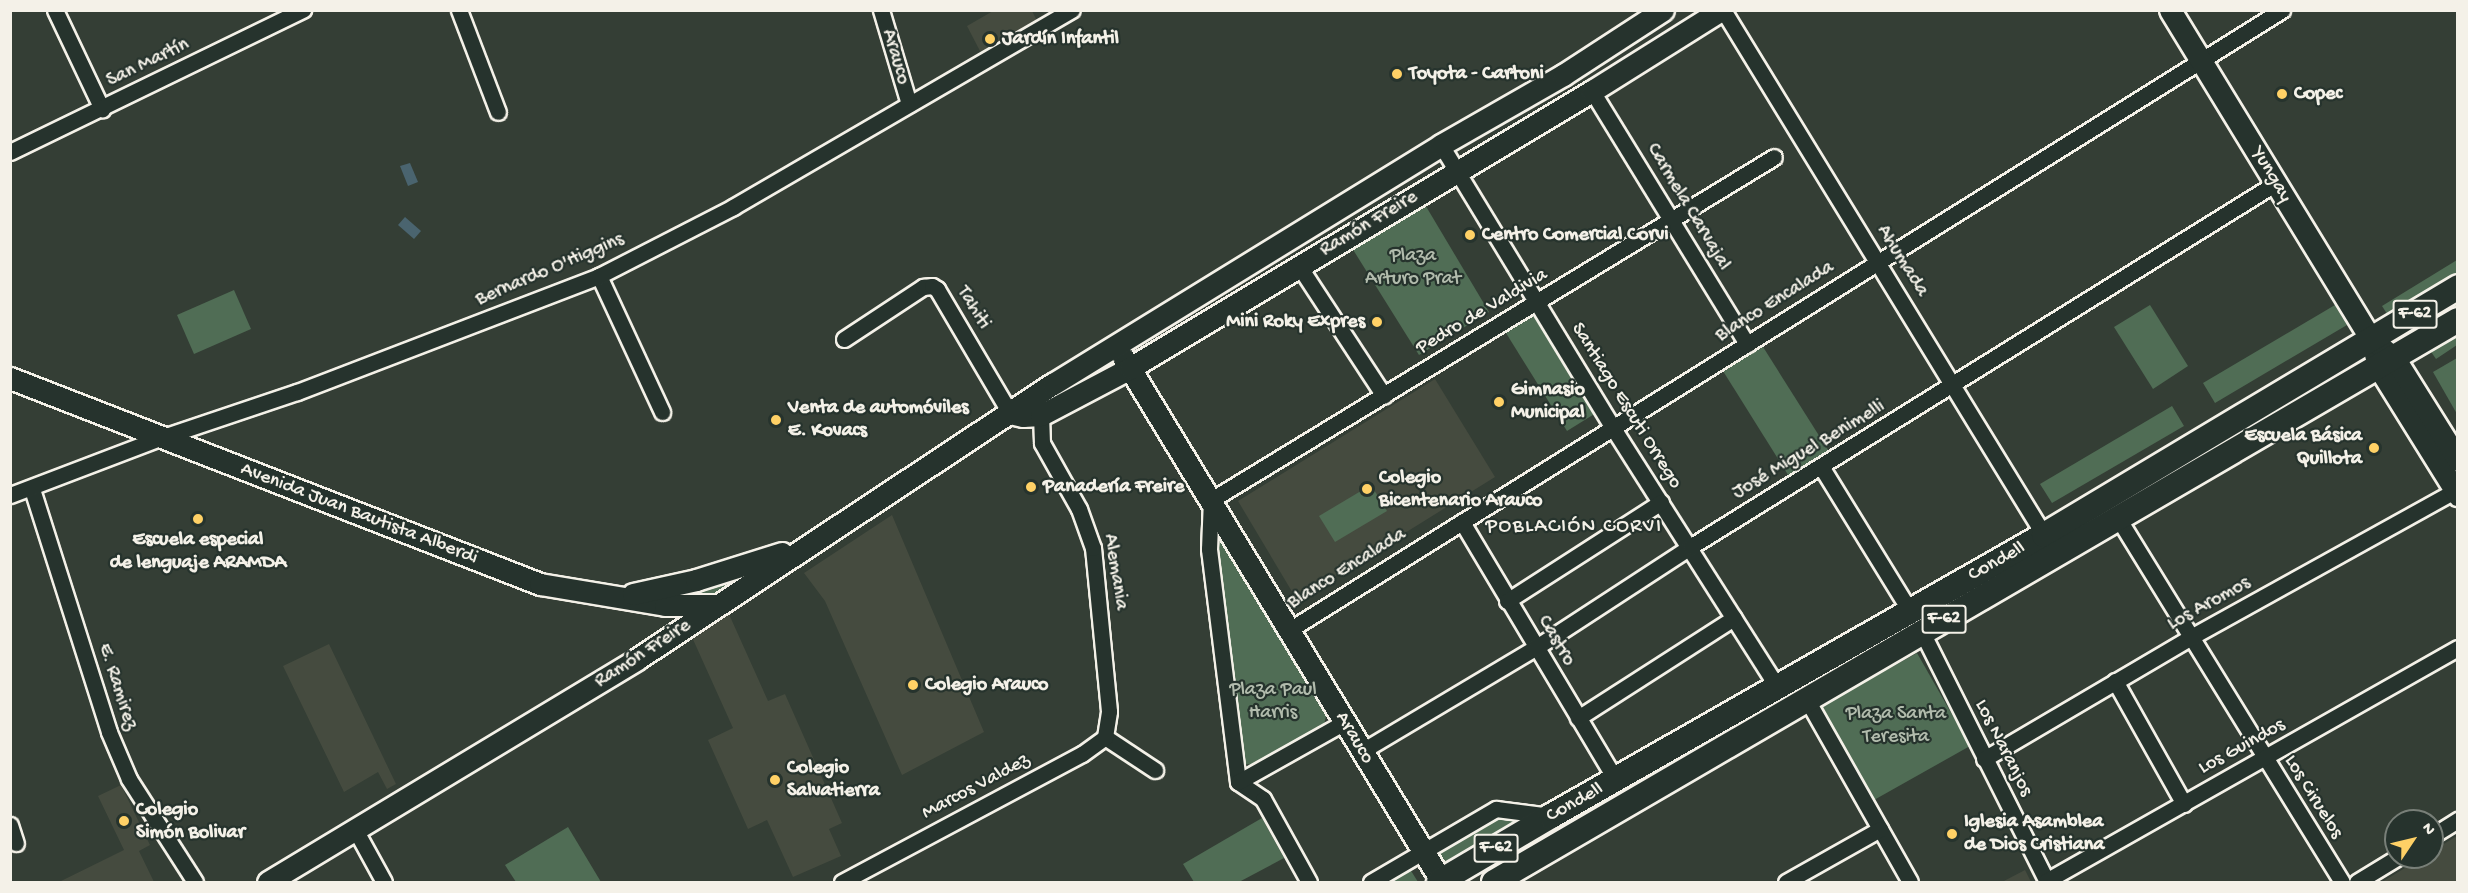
<!DOCTYPE html>
<html>
<head>
<meta charset="utf-8">
<style>
	body { margin:0 }
	#map { position:relative; width:2468px; height:893px; overflow:hidden; background:#343e35; font-family:"Gochi Hand",sans-serif }
	div>[style] { position:absolute }
	[style*='--x'] { left:calc(var(--x)*1px); top:calc(var(--y)*1px); width:calc(var(--w)*1px); rotate:calc(var(--a)*1deg) }
	.built>* { inset:0; background:#454b3f }
	.green>* { inset:0; background:#506d55 }
	.water>* { inset:0; background:#4a646f }
	.roads { filter:drop-shadow(2px 0 #f4f1e8) drop-shadow(-2px 0 #f4f1e8) drop-shadow(0 2px #f4f1e8) drop-shadow(0 -2px #f4f1e8) }
	.street>* { height:15px; margin:-7.5px; padding:0 7.5px; transform-origin:7.5px; border-radius:7.5px; background:#26332d }
	.secondary>* { height:21px; margin:-10.5px; padding:0 10.5px; transform-origin:10.5px; border-radius:10.5px; background:#26332d }
	.primary>* { height:24px; margin:-12px; padding:0 12px; transform-origin:12px; border-radius:12px; background:#26332d }
	.dots>* { width:16px; height:16px; translate:-50% -50%; box-sizing:border-box; border:3px solid #26332d; border-radius:50% }
	span { translate:-50% -50%; white-space:nowrap; text-align:center; line-height:1.15; -webkit-text-stroke:4.5px #26332d; paint-order:stroke }
	.shield-label span { padding:2px 4px; background:#26332d; border:2px solid; border-radius:4px; -webkit-text-stroke-width:0 }
	.shield-label { font-size:18px; color:#f4f1e8; font-weight:700 }
	.poi-label { font-size:20px; color:#f4f1e8; font-weight:700 }
	.left { translate:0 -50%; text-align:left }
	.right { translate:-100% -50%; text-align:right }
	.street-label { font-size:20px; color:#f4f1e8 }
	.park-label { font-size:20px; color:#b2bcad }
	.neighbourhood-label { font-size:21px; color:#f4f1e8; letter-spacing:1.5px }
	.frame { position:absolute; inset:0; border:12px solid #f4f1e8; pointer-events:none }
	.north { position:absolute; left:2384px; top:809px; width:60px; height:60px; box-sizing:border-box; background:#26332d; border:2px solid #787f78; border-radius:50%; rotate:55deg; font-size:16px; font-weight:700; line-height:24px; text-align:center; color:#f4f1e8 }
	.north::after { content:''; display:block; margin:auto; width:21px; height:27px; background:#ffd166; clip-path:polygon(50% 0,100% 100%,50% 72%,0 100%) }
</style>
</head>
<body>
<div id="map">
	<div class="built">
		<i style="clip-path:polygon(993px 11px,1032px 11px,1037px 21px,981px 53px,967px 26px)"></i>
		<i style="clip-path:polygon(1435px 379px,1495px 477px,1297px 600px,1238px 501px)"></i>
		<i style="clip-path:polygon(892px 515px,984px 732px,902px 775px,825px 601px,804px 573px)"></i>
		<i style="clip-path:polygon(728px 612px,768px 701px,785px 694px,842px 823px,829px 829px,841px 856px,793px 877px,767px 820px,748px 829px,708px 740px,733px 728px,691px 635px)"></i>
		<i style="clip-path:polygon(329px 644px,396px 784px,387px 789px,378px 772px,344px 792px,283px 666px)"></i>
		<i style="clip-path:polygon(121px 785px,150px 845px,139px 851px,154px 882px,59px 882px,124px 850px,98px 796px)"></i>
		<i style="clip-path:polygon(2457px 836px,2457px 882px,2382px 882px,2423px 857px,2432px 857px,2432px 851px)"></i>
		<i style="clip-path:polygon(2025px 870px,2031px 882px,2002px 882px)"></i>
	</div>
	<div class="green">
		<i style="clip-path:polygon(1424px 203px,1489px 312px,1419px 355px,1352px 248px)"></i>
		<i style="clip-path:polygon(2457px 260px,2457px 279px,2391px 320px,2382px 306px)"></i>
		<i style="clip-path:polygon(234px 290px,251px 329px,194px 354px,177px 315px)"></i>
		<i style="clip-path:polygon(2457px 297px,2457px 311px,2395px 348px,2390px 339px)"></i>
		<i style="clip-path:polygon(2150px 305px,2188px 366px,2153px 389px,2114px 327px)"></i>
		<i style="clip-path:polygon(2335px 305px,2347px 325px,2215px 403px,2203px 383px)"></i>
		<i style="clip-path:polygon(1535px 315px,1596px 413px,1567px 431px,1506px 333px)"></i>
		<i style="clip-path:polygon(2457px 324px,2457px 345px,2436px 359px,2425px 343px)"></i>
		<i style="clip-path:polygon(1758px 339px,1830px 453px,1790px 478px,1718px 363px)"></i>
		<i style="clip-path:polygon(2457px 358px,2457px 414px,2433px 372px)"></i>
		<i style="clip-path:polygon(2172px 406px,2184px 426px,2052px 503px,2040px 484px)"></i>
		<i style="clip-path:polygon(1371px 485px,1387px 511px,1335px 542px,1319px 516px)"></i>
		<i style="clip-path:polygon(1219px 536px,1224px 537px,1323px 700px,1327px 713px,1324px 724px,1255px 765px,1245px 764px,1237px 758px,1213px 539px)"></i>
		<i style="clip-path:polygon(757px 573px,712px 600px,661px 595px)"></i>
		<i style="clip-path:polygon(1917px 653px,1970px 746px,1874px 800px,1822px 706px)"></i>
		<i style="clip-path:polygon(1495px 815px,1530px 818px,1445px 868px,1435px 850px)"></i>
		<i style="clip-path:polygon(1262px 818px,1284px 858px,1239px 882px,1194px 882px,1183px 864px)"></i>
		<i style="clip-path:polygon(568px 827px,601px 882px,516px 882px,505px 865px)"></i>
		<i style="clip-path:polygon(1408px 866px,1418px 882px,1380px 882px)"></i>
	</div>
	<div class="water">
		<i style="clip-path:polygon(410px 163px,418px 182px,408px 186px,400px 166px)"></i>
		<i style="clip-path:polygon(405px 217px,421px 231px,414px 239px,398px 225px)"></i>
	</div>
	<div class="roads">
		<div class="street">
			<i style="--x:55;--y:10;--w:110;--a:64.6"></i>
			<i style="--x:459;--y:10;--w:109;--a:69.1"></i>
			<i style="--x:881;--y:10;--w:98;--a:73.4"></i>
			<i style="--x:1723;--y:10;--w:615;--a:58.56"></i>
			<i style="--x:1592;--y:91;--w:297;--a:58.5"></i>
			<i style="--x:1441;--y:145;--w:331;--a:58.7"></i>
			<i style="--x:1613;--y:428;--w:308;--a:57.6"></i>
			<i style="--x:10;--y:152;--w:326;--a:-25.9"></i>
			<i style="--x:1299;--y:266;--w:155;--a:56.8"></i>
			<i style="--x:599;--y:276;--w:150;--a:65.1"></i>
			<i style="--x:844;--y:339;--w:95;--a:-33.4"></i>
			<i style="--x:923;--y:287;--w:9;--a:-6"></i>
			<i style="--x:932;--y:286;--w:6;--a:31"></i>
			<i style="--x:937;--y:289;--w:144;--a:59.5"></i>
			<i style="--x:1822;--y:468;--w:168;--a:58.4"></i>
			<i style="--x:32;--y:489;--w:255;--a:72.4"></i>
			<i style="--x:109;--y:732;--w:51;--a:66.9"></i>
			<i style="--x:129;--y:779;--w:122;--a:57.3"></i>
			<i style="--x:10;--y:495;--w:164;--a:-20.8"></i>
			<i style="--x:163;--y:437;--w:141;--a:-18.6"></i>
			<i style="--x:297;--y:392;--w:324;--a:-21"></i>
			<i style="--x:599;--y:276;--w:151;--a:-27.2"></i>
			<i style="--x:733;--y:207;--w:392;--a:-30.2"></i>
			<i style="--x:2118;--y:518;--w:427;--a:58.4"></i>
			<i style="--x:1462;--y:522;--w:300;--a:59.2"></i>
			<i style="--x:1507;--y:601;--w:183;--a:-32.7"></i>
			<i style="--x:1289;--y:630;--w:1171;--a:-31.98"></i>
			<i style="--x:1922;--y:632;--w:280;--a:63.4"></i>
			<i style="--x:2115;--y:681;--w:141;--a:60.7"></i>
			<i style="--x:1806;--y:698;--w:211;--a:60.5"></i>
			<i style="--x:1578;--y:718;--w:185;--a:-32.7"></i>
			<i style="--x:1105;--y:737;--w:60;--a:33.4"></i>
			<i style="--x:1362;--y:751;--w:201;--a:-30.8"></i>
			<i style="--x:1535;--y:648;--w:185;--a:-33.1"></i>
			<i style="--x:1690;--y:547;--w:690;--a:-31.85"></i>
			<i style="--x:1984;--y:759;--w:240;--a:-30.5"></i>
			<i style="--x:2191;--y:637;--w:305;--a:-29"></i>
			<i style="--x:1238;--y:782;--w:235;--a:-97.1"></i>
			<i style="--x:1209;--y:549;--w:49;--a:-87.7"></i>
			<i style="--x:1211;--y:500;--w:659;--a:-31.35"></i>
			<i style="--x:1238;--y:782;--w:30;--a:34"></i>
			<i style="--x:1263;--y:799;--w:95;--a:61"></i>
			<i style="--x:1238;--y:782;--w:123;--a:-29.3"></i>
			<i style="--x:10;--y:825;--w:19;--a:72"></i>
			<i style="--x:356;--y:831;--w:58;--a:61.2"></i>
			<i style="--x:2432;--y:836;--w:31;--a:-32"></i>
			<i style="--x:2046;--y:881;--w:473;--a:-29.5"></i>
			<i style="--x:842;--y:882;--w:272;--a:-28.1"></i>
			<i style="--x:1082;--y:754;--w:29;--a:-36"></i>
			<i style="--x:1105;--y:737;--w:26;--a:-81"></i>
			<i style="--x:1109;--y:711;--w:164;--a:-95.6"></i>
			<i style="--x:1093;--y:548;--w:41;--a:-109.7"></i>
			<i style="--x:1079;--y:509;--w:76;--a:-119.3"></i>
			<i style="--x:1042;--y:443;--w:28;--a:-92"></i>
			<i style="--x:1371;--y:882;--w:145;--a:-30.3"></i>
			<i style="--x:1496;--y:809;--w:55;--a:7.3"></i>
			<i style="--x:1786;--y:882;--w:108;--a:-29.4"></i>
			<i style="--x:2357;--y:882;--w:48;--a:-31.4"></i>
		</div>
		<div class="secondary">
			<i style="--x:2170;--y:10;--w:386;--a:58.6"></i>
			<i style="--x:2371;--y:339;--w:30;--a:75"></i>
			<i style="--x:2379;--y:368;--w:150;--a:58.1"></i>
			<i style="--x:2381;--y:347;--w:18;--a:41"></i>
			<i style="--x:2395;--y:359;--w:119;--a:58"></i>
			<i style="--x:1123;--y:357;--w:614;--a:58.72"></i>
			<i style="--x:10;--y:378;--w:569;--a:21.24"></i>
			<i style="--x:540;--y:584;--w:127;--a:9.5"></i>
			<i style="--x:665;--y:605;--w:52;--a:0"></i>
			<i style="--x:1010;--y:413;--w:13;--a:13"></i>
			<i style="--x:1023;--y:416;--w:18;--a:-3"></i>
			<i style="--x:1041;--y:415;--w:101;--a:-27.8"></i>
			<i style="--x:1130;--y:368;--w:539;--a:-30.95"></i>
			<i style="--x:1592;--y:91;--w:152;--a:-32.1"></i>
			<i style="--x:633;--y:594;--w:65;--a:-12.5"></i>
			<i style="--x:696;--y:580;--w:90;--a:-17.4"></i>
			<i style="--x:268;--y:882;--w:431;--a:-31.1"></i>
			<i style="--x:637;--y:659;--w:499;--a:-33.5"></i>
			<i style="--x:1053;--y:384;--w:456;--a:-31.6"></i>
			<i style="--x:1441;--y:145;--w:141;--a:-29.8"></i>
			<i style="--x:1563;--y:75;--w:119;--a:-33"></i>
		</div>
		<div class="primary">
			<i style="--x:1439;--y:882;--w:130;--a:-30.5"></i>
			<i style="--x:1551;--y:816;--w:567;--a:-29.68"></i>
			<i style="--x:2044;--y:535;--w:483;--a:-30.9"></i>
			<i style="--x:1494;--y:882;--w:1116;--a:-30.24"></i>
		</div>
	</div>
	<div class="dots">
		<i style="left:990px;top:39px;background:#ffd166"></i>
		<i style="left:1397px;top:74px;background:#ffd166"></i>
		<i style="left:2282px;top:94px;background:#ffd166"></i>
		<i style="left:1470px;top:235px;background:#ffd166"></i>
		<i style="left:1377px;top:322px;background:#ffd166"></i>
		<i style="left:1499px;top:402px;background:#ffd166"></i>
		<i style="left:776px;top:420px;background:#ffd166"></i>
		<i style="left:2374px;top:448px;background:#ffd166"></i>
		<i style="left:1031px;top:487px;background:#ffd166"></i>
		<i style="left:1367px;top:489px;background:#ffd166"></i>
		<i style="left:198px;top:519px;background:#ffd166"></i>
		<i style="left:913px;top:685px;background:#ffd166"></i>
		<i style="left:775px;top:780px;background:#ffd166"></i>
		<i style="left:124px;top:821px;background:#ffd166"></i>
		<i style="left:1952px;top:834px;background:#ffd166"></i>
	</div>
	<div class="shield-label">
		<span style="left:2415px;top:314px">F-62</span>
		<span style="left:1944px;top:619px">F-62</span>
		<span style="left:1496px;top:848px">F-62</span>
	</div>
	<div class="poi-label">
		<span class="left" style="left:1002px;top:39px">Jardín Infantil</span>
		<span class="left" style="left:1409px;top:74px">Toyota - Cartoni</span>
		<span class="left" style="left:2294px;top:94px">Copec</span>
		<span class="left" style="left:1482px;top:235px">Centro Comercial Corvi</span>
		<span class="right" style="left:1365px;top:322px">Mini Roky Expres</span>
		<span class="left" style="left:1511px;top:402px">Gimnasio<br>Municipal</span>
		<span class="left" style="left:788px;top:420px">Venta de automóviles<br>E. Kovacs</span>
		<span class="right" style="left:2362px;top:448px">Escuela Básica<br>Quillota</span>
		<span class="left" style="left:1379px;top:490px">Colegio<br>Bicentenario Arauco</span>
		<span class="left" style="left:1043px;top:487px">Panadería Freire</span>
		<span style="left:198px;top:552px">Escuela especial<br>de lenguaje ARAMDA</span>
		<span class="left" style="left:925px;top:685px">Colegio Arauco</span>
		<span class="left" style="left:787px;top:780px">Colegio<br>Salvatierra</span>
		<span class="left" style="left:136px;top:822px">Colegio<br>Simón Bolivar</span>
		<span class="left" style="left:1964px;top:834px">Iglesia Asamblea<br>de Dios Cristiana</span>
	</div>
	<div class="street-label">
		<span style="left:895px;top:57px;rotate:73deg">Arauco</span>
		<span style="left:148px;top:63px;rotate:-26deg">San Martín</span>
		<span style="left:2271px;top:175px;rotate:59deg">Yungay</span>
		<span style="left:1688px;top:207px;rotate:59deg">Carmela Carvajal</span>
		<span style="left:1369px;top:224px;rotate:-31deg">Ramón Freire</span>
		<span style="left:1902px;top:261px;rotate:58deg">Ahumada</span>
		<span style="left:550px;top:270px;rotate:-23deg">Bernardo O'Higgins</span>
		<span style="left:1775px;top:302px;rotate:-32deg">Blanco Encalada</span>
		<span style="left:973px;top:308px;rotate:59deg">Tahiti</span>
		<span style="left:1482px;top:312px;rotate:-31deg">Pedro de Valdivia</span>
		<span style="left:1626px;top:406px;rotate:58deg">Santiago Escuti Orrego</span>
		<span style="left:1809px;top:450px;rotate:-31deg">José Miguel Benimelli</span>
		<span style="left:359px;top:514px;rotate:21deg">Avenida Juan Bautista Alberdi</span>
		<span style="left:1997px;top:562px;rotate:-29deg">Condell</span>
		<span style="left:1347px;top:569px;rotate:-32deg">Blanco Encalada</span>
		<span style="left:1115px;top:572px;rotate:81deg">Alemania</span>
		<span style="left:2209px;top:604px;rotate:-29deg">Los Aromos</span>
		<span style="left:1556px;top:641px;rotate:59deg">Castro</span>
		<span style="left:643px;top:654px;rotate:-33deg">Ramón Freire</span>
		<span style="left:117px;top:687px;rotate:72deg">E. Ramirez</span>
		<span style="left:1354px;top:738px;rotate:59deg">Arauco</span>
		<span style="left:2242px;top:747px;rotate:-29deg">Los Guindos</span>
		<span style="left:2003px;top:748px;rotate:63deg">Los Naranjos</span>
		<span style="left:976px;top:787px;rotate:-28deg">Marcos Valdez</span>
		<span style="left:2313px;top:797px;rotate:58deg">Los Ciruelos</span>
		<span style="left:1575px;top:803px;rotate:-29deg">Condell</span>
	</div>
	<div class="park-label">
		<span style="left:1413px;top:268px">Plaza<br>Arturo Prat</span>
		<span style="left:1273px;top:702px">Plaza Paul<br>Harris</span>
		<span style="left:1896px;top:726px">Plaza Santa<br>Teresita</span>
	</div>
	<div class="neighbourhood-label">
		<span style="left:1574px;top:528px">POBLACIÓN CORVI</span>
	</div>
	<div class="frame"></div>
	<div class="north">N</div>
</div>
</body>
</html>
